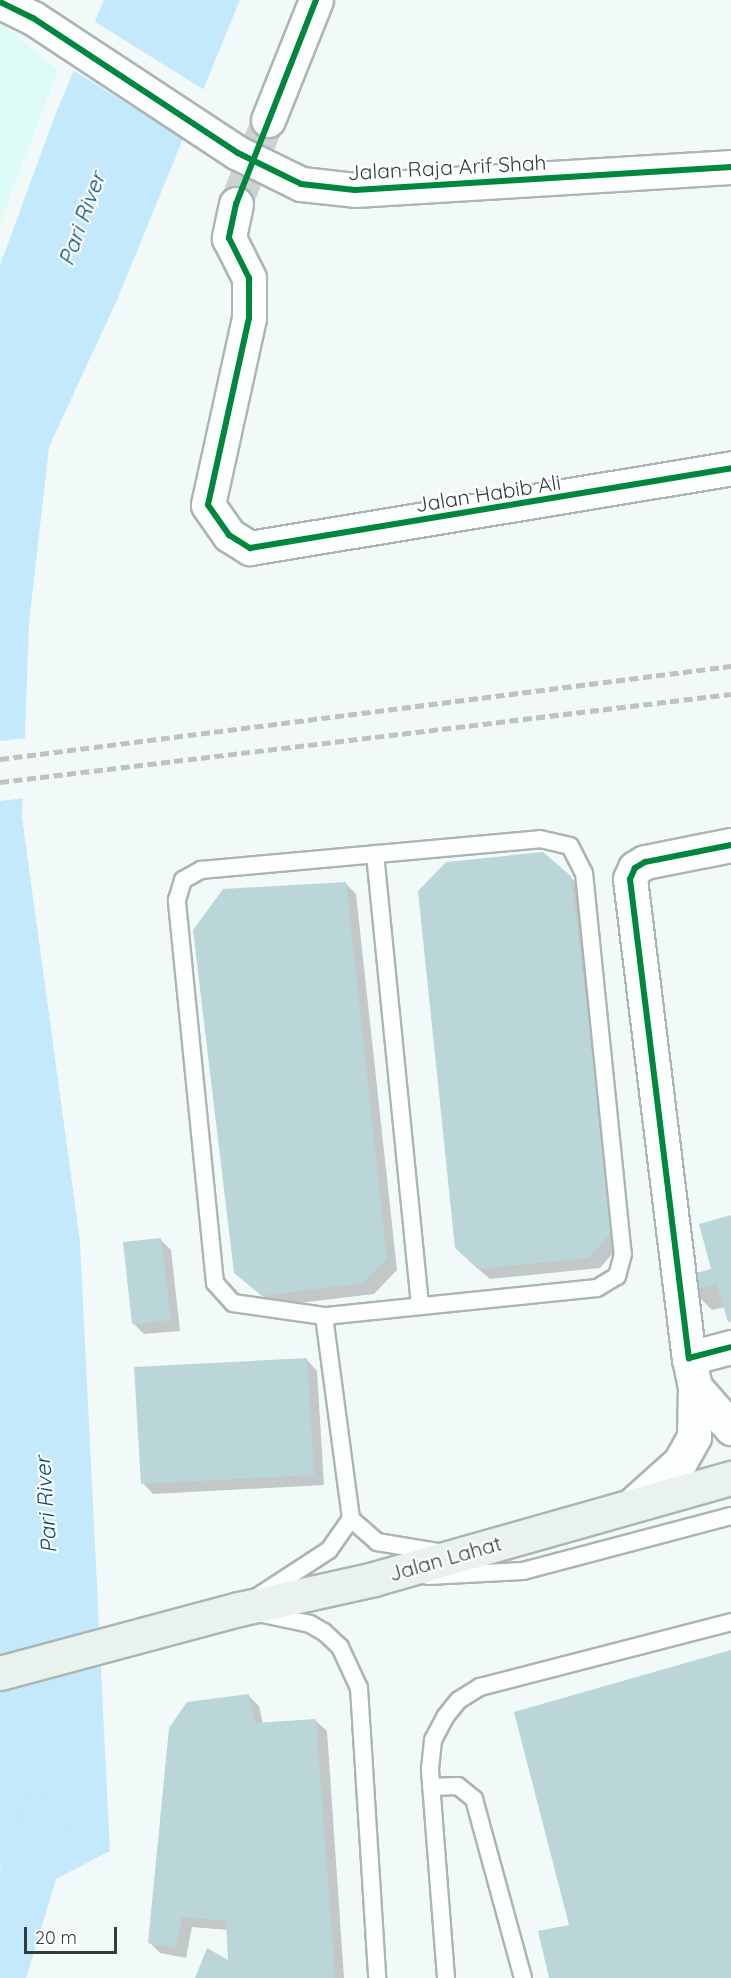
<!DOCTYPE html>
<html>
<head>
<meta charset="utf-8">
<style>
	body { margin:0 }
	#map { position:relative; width:731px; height:1978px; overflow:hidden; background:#f2faf9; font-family:Quicksand,sans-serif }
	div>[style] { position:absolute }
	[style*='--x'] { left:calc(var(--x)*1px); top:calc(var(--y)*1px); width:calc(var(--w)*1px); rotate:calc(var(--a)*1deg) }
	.built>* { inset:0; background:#ddfcf5 }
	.water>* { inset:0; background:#c4e9fd }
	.pier>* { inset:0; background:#f2faf9 }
	.shadow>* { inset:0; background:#0003 }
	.river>* { height:56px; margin:-28px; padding:0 28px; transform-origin:28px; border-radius:28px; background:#c4e9fd }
	.building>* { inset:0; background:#bbd6d8 }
	.minor-tunnel>* { height:33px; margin-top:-16.5px; transform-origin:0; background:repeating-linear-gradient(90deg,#cbd4d3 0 33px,transparent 0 49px) }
	.roads { filter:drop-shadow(2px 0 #abb6b4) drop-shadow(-2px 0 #abb6b4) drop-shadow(0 2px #abb6b4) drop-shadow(0 -2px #abb6b4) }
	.service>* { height:16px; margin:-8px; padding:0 8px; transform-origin:8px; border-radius:8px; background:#fdfefe }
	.minor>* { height:33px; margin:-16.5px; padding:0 16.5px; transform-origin:16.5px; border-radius:16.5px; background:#fdfefe }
	.tertiary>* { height:33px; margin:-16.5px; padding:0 16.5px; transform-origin:16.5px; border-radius:16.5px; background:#fdfefe }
	.primary>* { height:33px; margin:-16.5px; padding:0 16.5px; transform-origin:16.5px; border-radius:16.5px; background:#e9f2ed }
	.rail>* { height:4.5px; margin-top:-2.25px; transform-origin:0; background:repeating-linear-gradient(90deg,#bfc2c2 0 9px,transparent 0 13.5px) }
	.cycleway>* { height:6px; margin:-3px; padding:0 3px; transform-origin:3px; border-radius:3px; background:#00873e }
	span { translate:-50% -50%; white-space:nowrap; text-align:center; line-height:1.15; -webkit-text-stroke:4.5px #fff; paint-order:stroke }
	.street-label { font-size:21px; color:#2f3e3b }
	.water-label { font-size:22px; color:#004d6d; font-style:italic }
	.scale { position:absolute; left:24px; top:1927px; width:93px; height:27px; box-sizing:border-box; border:3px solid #2f3e3b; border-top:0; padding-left:8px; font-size:18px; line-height:21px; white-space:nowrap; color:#2f3e3b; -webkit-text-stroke:4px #fff; paint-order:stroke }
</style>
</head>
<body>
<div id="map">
	<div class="built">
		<i style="clip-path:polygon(0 22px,58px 70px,0 223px)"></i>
	</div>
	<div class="water">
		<i style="clip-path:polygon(104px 0,240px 0,117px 300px,49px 447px,29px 624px,22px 817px,80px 1241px,110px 1851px,23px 1896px,0 1867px,0 265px,57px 110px)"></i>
	</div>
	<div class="pier">
		<i style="clip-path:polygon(92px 20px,206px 91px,186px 140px,71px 69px)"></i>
		<i style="clip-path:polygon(28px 738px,26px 798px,0 801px,0 741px)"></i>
	</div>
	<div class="shadow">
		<i style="clip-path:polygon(570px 877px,582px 888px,624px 1240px,600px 1268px,490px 1279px,467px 1259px)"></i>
		<i style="clip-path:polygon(345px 883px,356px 894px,397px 1270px,374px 1294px,274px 1306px,244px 1279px)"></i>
		<i style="clip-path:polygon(731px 1217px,731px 1323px,725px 1307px,712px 1310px,692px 1290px,713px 1270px)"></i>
		<i style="clip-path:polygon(161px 1240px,171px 1250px,180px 1331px,144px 1334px,134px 1324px)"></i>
		<i style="clip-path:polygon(307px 1360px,317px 1371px,324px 1485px,153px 1494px,143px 1483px)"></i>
		<i style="clip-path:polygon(248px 1695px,259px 1706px,263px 1724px,316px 1721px,327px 1731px,344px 1978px,196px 1978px,230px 1962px,228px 1930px,192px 1927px,186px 1958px,160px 1953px,149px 1942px)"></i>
	</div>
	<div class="river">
		<i style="--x:0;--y:1968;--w:152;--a:-73.2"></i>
	</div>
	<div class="building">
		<i style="clip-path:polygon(543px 852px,571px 876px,614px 1229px,589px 1258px,478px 1269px,455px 1248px,418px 891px,446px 862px)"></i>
		<i style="clip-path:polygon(346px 882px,387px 1259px,363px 1283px,262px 1296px,234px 1273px,193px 930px,223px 889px)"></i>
		<i style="clip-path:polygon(731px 1215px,731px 1321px,728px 1322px,717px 1284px,690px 1291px,686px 1276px,711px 1269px,699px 1224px)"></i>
		<i style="clip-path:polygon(161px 1238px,171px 1320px,132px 1324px,123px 1242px)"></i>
		<i style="clip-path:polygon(307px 1358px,314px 1475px,141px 1484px,134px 1367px)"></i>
		<i style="clip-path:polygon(731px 1650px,731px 1978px,549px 1978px,538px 1931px,569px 1925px,514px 1712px)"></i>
		<i style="clip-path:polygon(249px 1694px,255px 1723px,316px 1719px,335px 1978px,195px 1978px,207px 1948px,228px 1960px,226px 1921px,182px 1917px,176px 1948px,148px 1943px,169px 1728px,187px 1702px)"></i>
	</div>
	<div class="minor-tunnel">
		<i style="--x:236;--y:204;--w:90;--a:-69.1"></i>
	</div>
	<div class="roads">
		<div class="service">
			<i style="--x:540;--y:839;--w:31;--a:13"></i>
			<i style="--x:570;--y:846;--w:30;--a:63"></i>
			<i style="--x:584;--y:873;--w:383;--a:84.2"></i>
			<i style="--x:623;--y:1254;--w:23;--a:105"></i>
			<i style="--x:617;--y:1276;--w:23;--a:149"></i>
			<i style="--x:597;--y:1288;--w:274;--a:174.1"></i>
			<i style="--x:324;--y:1316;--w:92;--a:-171.9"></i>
			<i style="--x:233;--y:1303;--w:27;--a:-132"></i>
			<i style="--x:215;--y:1283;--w:385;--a:-95.7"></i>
			<i style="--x:177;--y:900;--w:21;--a:-73"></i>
			<i style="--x:183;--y:880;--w:21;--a:-29"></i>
			<i style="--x:201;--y:870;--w:340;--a:-5.2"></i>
			<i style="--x:375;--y:854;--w:454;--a:84.3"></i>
			<i style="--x:324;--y:1316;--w:205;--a:82.4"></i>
			<i style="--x:351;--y:1519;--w:35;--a:41"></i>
			<i style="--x:377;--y:1542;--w:63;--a:9.2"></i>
			<i style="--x:428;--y:1576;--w:95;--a:-3"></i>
			<i style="--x:523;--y:1571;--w:215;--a:-14.8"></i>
			<i style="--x:257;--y:1597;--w:86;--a:-33.1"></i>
			<i style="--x:329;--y:1550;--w:38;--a:-55"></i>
			<i style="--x:258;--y:1613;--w:53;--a:11.9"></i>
			<i style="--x:310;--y:1624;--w:16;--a:30"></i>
			<i style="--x:324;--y:1632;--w:22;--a:43"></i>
			<i style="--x:340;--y:1647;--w:45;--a:65.1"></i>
			<i style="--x:359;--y:1688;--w:291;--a:86.4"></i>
			<i style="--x:431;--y:1787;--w:27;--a:-2"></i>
			<i style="--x:458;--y:1786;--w:21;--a:39"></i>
			<i style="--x:474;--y:1799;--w:186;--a:74.7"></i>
			<i style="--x:446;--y:1978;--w:210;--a:-94.4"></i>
			<i style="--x:430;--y:1769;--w:29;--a:-84"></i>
			<i style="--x:433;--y:1740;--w:26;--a:-62"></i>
			<i style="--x:445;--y:1717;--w:22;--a:-51"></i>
			<i style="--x:459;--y:1700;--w:25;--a:-32"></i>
			<i style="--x:480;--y:1687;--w:259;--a:-14.5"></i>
		</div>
		<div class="minor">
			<i style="--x:268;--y:120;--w:129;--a:-68.2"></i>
			<i style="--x:236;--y:204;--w:35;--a:102"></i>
			<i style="--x:229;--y:238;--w:45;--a:63.4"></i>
			<i style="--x:249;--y:278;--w:40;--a:90"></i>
			<i style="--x:249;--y:318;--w:191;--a:102.4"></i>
			<i style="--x:208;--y:505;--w:37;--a:55"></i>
			<i style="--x:229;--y:535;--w:25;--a:32"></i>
			<i style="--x:250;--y:548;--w:488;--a:-9.4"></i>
			<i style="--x:731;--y:845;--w:88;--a:168.8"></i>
			<i style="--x:645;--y:862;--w:12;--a:149"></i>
			<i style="--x:635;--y:868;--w:12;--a:114"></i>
			<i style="--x:630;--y:879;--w:483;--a:83"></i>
			<i style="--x:689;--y:1358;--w:43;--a:-14.7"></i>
			<i style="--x:695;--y:1387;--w:55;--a:48.7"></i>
			<i style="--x:632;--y:1505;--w:64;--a:-41.9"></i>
			<i style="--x:680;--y:1462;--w:29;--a:-61"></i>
			<i style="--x:694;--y:1437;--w:50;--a:-88.9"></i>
			<i style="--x:695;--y:1387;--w:30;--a:-102"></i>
		</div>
		<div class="tertiary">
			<i style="--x:0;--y:2;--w:37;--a:26"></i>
			<i style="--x:33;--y:18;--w:245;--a:33.4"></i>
			<i style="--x:238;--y:153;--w:70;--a:26.2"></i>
			<i style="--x:301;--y:184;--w:54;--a:6.3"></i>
			<i style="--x:355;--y:190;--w:377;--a:-3.5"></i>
		</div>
		<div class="primary">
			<i style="--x:0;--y:1673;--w:247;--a:-15"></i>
			<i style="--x:239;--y:1609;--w:138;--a:-12.5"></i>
			<i style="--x:374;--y:1579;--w:371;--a:-15.8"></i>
		</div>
	</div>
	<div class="rail">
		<i style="--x:0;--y:759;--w:737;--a:-7.25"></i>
		<i style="--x:0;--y:782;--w:736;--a:-6.86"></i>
	</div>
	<div class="cycleway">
		<i style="--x:316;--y:0;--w:219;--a:111.4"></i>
		<i style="--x:236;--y:204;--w:35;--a:102"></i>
		<i style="--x:229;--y:238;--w:45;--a:63.4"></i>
		<i style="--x:249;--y:278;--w:40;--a:90"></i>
		<i style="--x:249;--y:318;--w:191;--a:102.4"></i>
		<i style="--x:208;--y:505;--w:37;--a:55"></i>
		<i style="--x:229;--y:535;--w:25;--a:32"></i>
		<i style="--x:250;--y:548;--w:488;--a:-9.4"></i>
		<i style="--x:0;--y:2;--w:37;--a:26"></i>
		<i style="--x:33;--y:18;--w:245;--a:33.4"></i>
		<i style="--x:238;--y:153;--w:70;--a:26.2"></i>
		<i style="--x:301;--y:184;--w:54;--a:6.3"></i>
		<i style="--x:355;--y:190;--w:377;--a:-3.5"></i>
		<i style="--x:731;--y:845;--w:88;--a:168.8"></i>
		<i style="--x:645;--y:862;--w:12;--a:149"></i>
		<i style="--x:635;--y:868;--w:12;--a:114"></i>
		<i style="--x:630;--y:879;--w:483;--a:83"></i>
		<i style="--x:689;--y:1358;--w:43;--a:-14.7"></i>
	</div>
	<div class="street-label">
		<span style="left:447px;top:167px;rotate:-3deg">Jalan Raja Arif Shah</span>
		<span style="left:488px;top:493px;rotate:-9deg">Jalan Habib Ali</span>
		<span style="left:445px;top:1558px;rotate:-16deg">Jalan Lahat</span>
	</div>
	<div class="water-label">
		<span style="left:82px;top:219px;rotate:-70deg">Pari River</span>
		<span style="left:46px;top:1505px;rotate:-94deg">Pari River</span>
	</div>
	<div class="scale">20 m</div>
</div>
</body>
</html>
